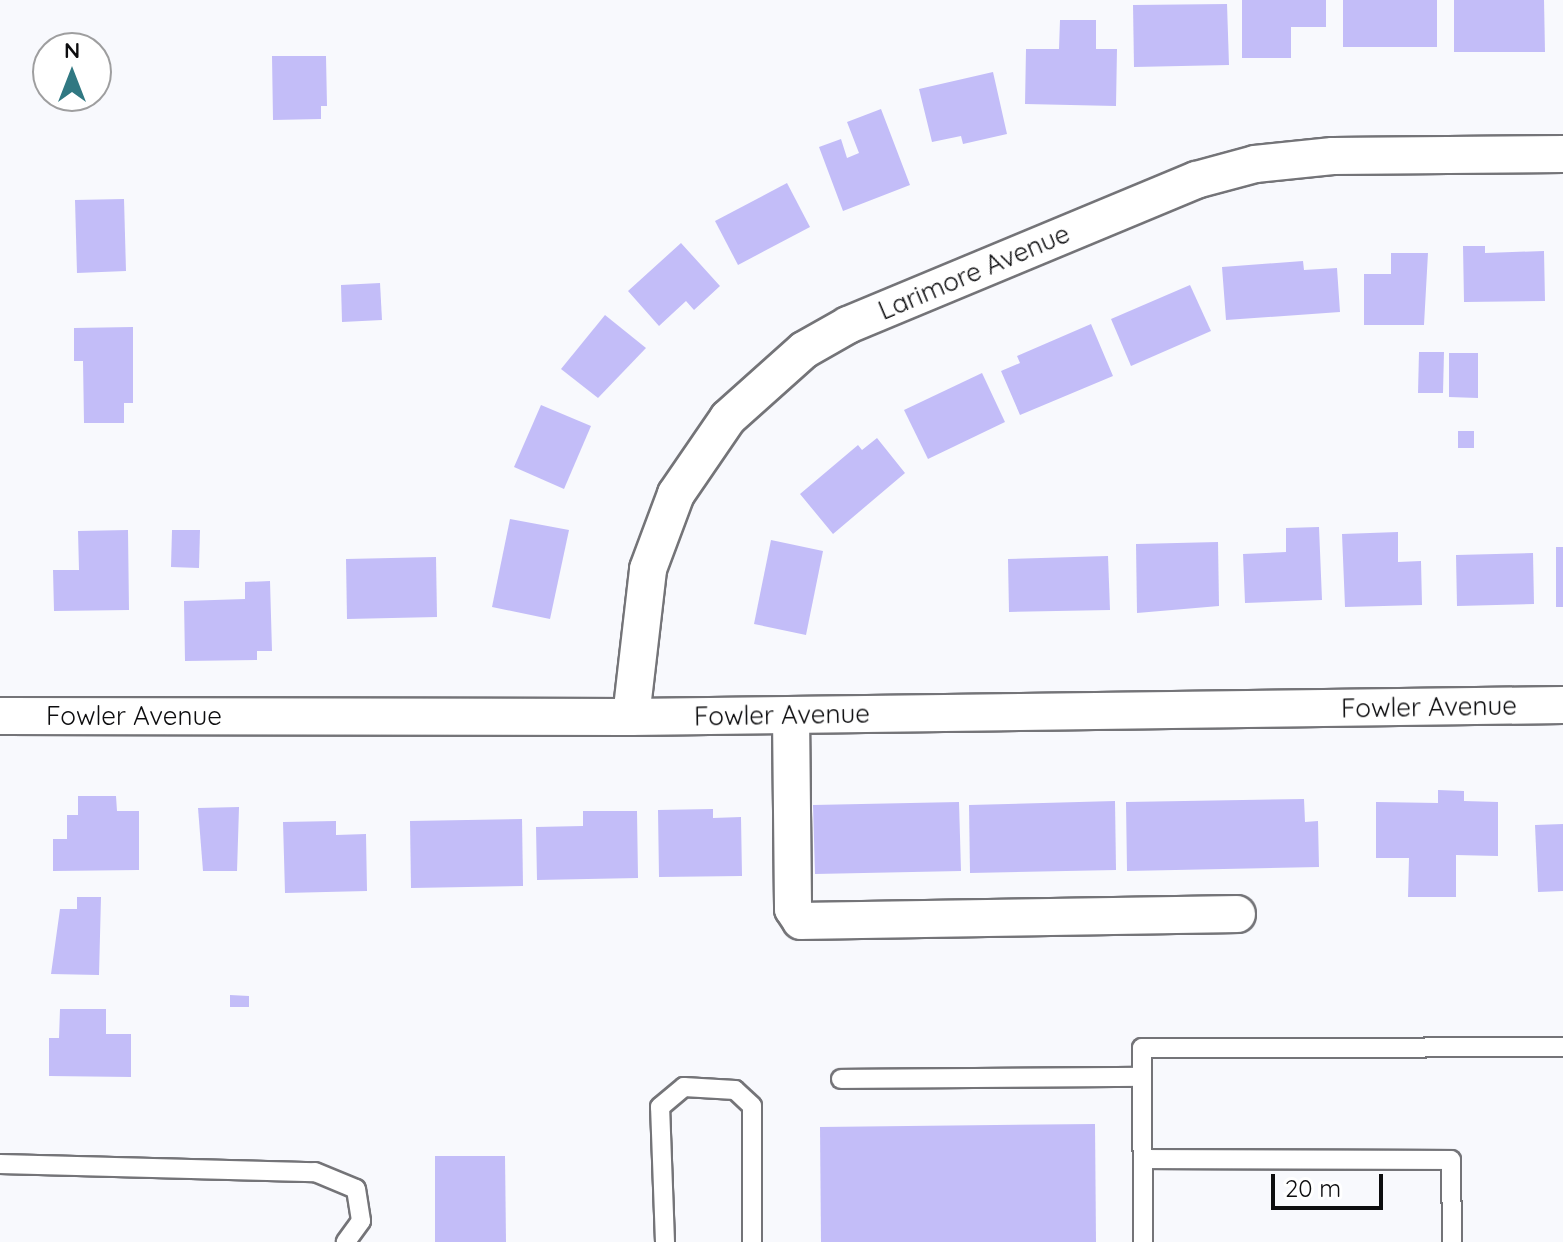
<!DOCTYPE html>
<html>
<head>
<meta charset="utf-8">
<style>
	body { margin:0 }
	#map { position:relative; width:1563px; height:1242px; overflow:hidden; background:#f8f9fd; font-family:Quicksand,sans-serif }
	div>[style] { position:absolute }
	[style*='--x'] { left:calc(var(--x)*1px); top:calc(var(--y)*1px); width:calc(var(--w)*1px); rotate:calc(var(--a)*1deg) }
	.building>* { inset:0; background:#c3bdf8 }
	.roads { filter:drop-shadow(2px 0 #747478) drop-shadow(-2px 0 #747478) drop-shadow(0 2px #747478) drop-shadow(0 -2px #747478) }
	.service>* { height:18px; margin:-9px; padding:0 9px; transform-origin:9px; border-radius:9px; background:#fff }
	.minor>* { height:36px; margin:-18px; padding:0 18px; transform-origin:18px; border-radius:18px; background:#fff }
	span { translate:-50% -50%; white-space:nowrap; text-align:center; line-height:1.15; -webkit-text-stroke:6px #fff; paint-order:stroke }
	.street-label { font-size:26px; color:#0d0d0f }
	.north { position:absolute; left:32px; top:32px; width:80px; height:80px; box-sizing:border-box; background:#fff; border:2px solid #9e9e9f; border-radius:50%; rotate:0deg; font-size:22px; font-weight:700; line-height:32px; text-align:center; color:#0d0d0f }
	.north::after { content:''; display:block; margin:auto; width:28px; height:36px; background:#307882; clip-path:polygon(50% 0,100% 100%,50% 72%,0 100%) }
	.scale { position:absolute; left:1271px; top:1174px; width:112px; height:36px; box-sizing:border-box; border:4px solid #0d0d0f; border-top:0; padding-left:10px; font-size:24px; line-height:28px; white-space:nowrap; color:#0d0d0f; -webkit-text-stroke:6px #fff; paint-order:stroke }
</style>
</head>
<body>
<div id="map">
	<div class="building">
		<i style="clip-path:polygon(1242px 0,1326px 0,1326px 27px,1291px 27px,1291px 58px,1242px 58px)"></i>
		<i style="clip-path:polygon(1343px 0,1437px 0,1437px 47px,1343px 47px)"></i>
		<i style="clip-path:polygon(1454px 0,1544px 0,1545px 52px,1454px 52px)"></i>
		<i style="clip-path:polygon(1227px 4px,1229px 65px,1134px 67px,1133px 5px)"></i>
		<i style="clip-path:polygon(1060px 20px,1096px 20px,1096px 49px,1117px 49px,1116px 106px,1025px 104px,1026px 49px,1059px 49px)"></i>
		<i style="clip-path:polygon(272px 56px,326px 56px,327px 106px,321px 106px,321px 119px,273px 120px)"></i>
		<i style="clip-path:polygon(993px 72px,1007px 134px,963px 144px,961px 136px,932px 142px,919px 89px)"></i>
		<i style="clip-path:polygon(881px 109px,910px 185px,843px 211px,819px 147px,841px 139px,847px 158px,859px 153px,847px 122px)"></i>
		<i style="clip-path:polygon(787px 183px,810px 227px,738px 265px,715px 221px)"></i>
		<i style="clip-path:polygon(124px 199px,126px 271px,77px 273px,75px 200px)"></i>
		<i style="clip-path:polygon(681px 243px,720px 286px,694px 310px,686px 301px,659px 326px,628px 291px)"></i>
		<i style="clip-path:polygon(1463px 246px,1485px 246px,1485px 253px,1544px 251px,1545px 301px,1464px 302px)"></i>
		<i style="clip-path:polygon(1391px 253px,1428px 253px,1424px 325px,1364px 325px,1364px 274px,1391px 274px)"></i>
		<i style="clip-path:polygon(1303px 261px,1304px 270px,1337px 268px,1340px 312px,1226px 320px,1222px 267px)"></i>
		<i style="clip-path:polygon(380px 283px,382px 320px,342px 322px,341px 285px)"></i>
		<i style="clip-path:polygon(1190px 285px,1211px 331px,1131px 366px,1111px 319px)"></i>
		<i style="clip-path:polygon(605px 315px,646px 348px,598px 398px,561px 369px)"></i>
		<i style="clip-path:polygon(1091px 324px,1113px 376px,1020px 415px,1001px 371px,1020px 363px,1017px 356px)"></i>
		<i style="clip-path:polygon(133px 327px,133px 403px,124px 403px,124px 423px,84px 423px,83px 361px,74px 361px,74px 328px)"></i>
		<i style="clip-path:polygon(1419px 352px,1444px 352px,1443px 393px,1418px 393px)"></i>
		<i style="clip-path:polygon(1449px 353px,1478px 353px,1478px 398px,1449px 397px)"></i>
		<i style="clip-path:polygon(982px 373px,1005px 422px,928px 459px,904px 410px)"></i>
		<i style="clip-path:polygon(541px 405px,591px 426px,564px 489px,514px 467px)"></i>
		<i style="clip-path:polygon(1458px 431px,1474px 431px,1474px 448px,1458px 448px)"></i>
		<i style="clip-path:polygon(877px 438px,905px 473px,833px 534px,800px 494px,858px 445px,862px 450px)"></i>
		<i style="clip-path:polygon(510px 519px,569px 530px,550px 619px,492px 607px)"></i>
		<i style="clip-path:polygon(1319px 527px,1322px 600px,1245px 603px,1243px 554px,1286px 552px,1286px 528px)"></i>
		<i style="clip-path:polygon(128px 530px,129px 610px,54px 611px,53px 570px,79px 570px,78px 531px)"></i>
		<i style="clip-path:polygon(172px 530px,200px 530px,199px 568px,171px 567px)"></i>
		<i style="clip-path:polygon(1398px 532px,1398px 562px,1421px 561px,1422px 605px,1345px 607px,1342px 534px)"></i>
		<i style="clip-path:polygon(771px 540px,823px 551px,806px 635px,754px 624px)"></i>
		<i style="clip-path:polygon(1218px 542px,1219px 606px,1137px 613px,1136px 544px)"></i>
		<i style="clip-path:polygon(1556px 547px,1563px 547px,1563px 607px,1556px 607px)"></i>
		<i style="clip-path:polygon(1533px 553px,1534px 604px,1457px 606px,1456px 555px)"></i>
		<i style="clip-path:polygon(1108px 556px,1110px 610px,1009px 612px,1008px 559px)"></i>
		<i style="clip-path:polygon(436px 557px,437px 617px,347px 619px,346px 559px)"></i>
		<i style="clip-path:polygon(270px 581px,272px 651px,257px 651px,257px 660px,185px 661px,184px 601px,245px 599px,245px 582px)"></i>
		<i style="clip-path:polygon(1438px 790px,1464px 791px,1464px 801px,1498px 802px,1498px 856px,1456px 855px,1456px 897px,1408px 897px,1409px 858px,1376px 858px,1376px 802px,1438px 803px)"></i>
		<i style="clip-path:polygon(78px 796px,116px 796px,117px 811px,139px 811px,139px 870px,53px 871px,53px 839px,67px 839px,67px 815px,78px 815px)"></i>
		<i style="clip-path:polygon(1304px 799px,1305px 822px,1318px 821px,1319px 867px,1127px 871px,1126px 802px)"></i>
		<i style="clip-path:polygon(1115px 801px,1116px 870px,970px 873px,969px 805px)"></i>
		<i style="clip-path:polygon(959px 802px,961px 871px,815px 874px,813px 805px)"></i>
		<i style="clip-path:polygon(239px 807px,237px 871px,203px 871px,198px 808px)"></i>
		<i style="clip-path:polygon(713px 809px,713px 818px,741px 817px,742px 876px,659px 877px,658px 810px)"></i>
		<i style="clip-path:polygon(583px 811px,637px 811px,638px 878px,537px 880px,536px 827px,583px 826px)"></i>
		<i style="clip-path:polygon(522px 819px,523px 886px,411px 888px,410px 821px)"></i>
		<i style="clip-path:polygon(336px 821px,336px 835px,366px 834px,367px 891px,285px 893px,283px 822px)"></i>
		<i style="clip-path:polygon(1563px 824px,1563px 891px,1538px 892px,1535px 825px)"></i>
		<i style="clip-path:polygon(77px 897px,101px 897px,99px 975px,51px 974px,60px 909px,77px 909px)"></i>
		<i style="clip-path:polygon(230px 995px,249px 996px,249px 1007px,230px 1007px)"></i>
		<i style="clip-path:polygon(60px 1009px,106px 1009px,106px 1034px,131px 1034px,131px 1077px,49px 1076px,49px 1038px,59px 1038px)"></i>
		<i style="clip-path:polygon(1095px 1124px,1096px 1242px,821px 1242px,820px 1127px)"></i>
		<i style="clip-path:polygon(435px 1156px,505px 1156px,506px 1242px,435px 1242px)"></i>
	</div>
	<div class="roads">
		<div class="service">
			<i style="--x:841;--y:1079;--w:301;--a:-0.4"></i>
			<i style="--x:1143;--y:1159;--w:308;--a:0.2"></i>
			<i style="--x:1451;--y:1160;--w:82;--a:89.3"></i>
			<i style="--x:0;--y:1164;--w:315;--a:1.5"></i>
			<i style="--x:315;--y:1172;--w:44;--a:22.5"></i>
			<i style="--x:356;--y:1189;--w:32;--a:81"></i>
			<i style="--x:361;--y:1221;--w:26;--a:126"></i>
			<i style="--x:665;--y:1242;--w:135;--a:-92.1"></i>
			<i style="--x:660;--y:1107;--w:31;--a:-40"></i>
			<i style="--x:684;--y:1087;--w:51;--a:3.4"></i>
			<i style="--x:735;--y:1090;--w:23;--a:43"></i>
			<i style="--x:752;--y:1106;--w:136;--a:90"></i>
			<i style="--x:1143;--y:1242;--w:194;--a:-90.3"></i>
			<i style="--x:1142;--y:1048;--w:421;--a:-0.1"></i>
		</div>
		<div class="minor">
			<i style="--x:791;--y:715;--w:194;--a:89.4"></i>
			<i style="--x:793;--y:909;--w:14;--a:56"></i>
			<i style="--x:801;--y:921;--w:436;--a:-0.9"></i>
			<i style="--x:0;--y:716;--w:631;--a:0.09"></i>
			<i style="--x:631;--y:717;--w:932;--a:-0.74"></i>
			<i style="--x:631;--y:717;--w:149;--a:-83.4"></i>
			<i style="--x:648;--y:569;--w:80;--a:-69.5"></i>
			<i style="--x:676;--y:494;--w:92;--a:-55.6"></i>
			<i style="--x:728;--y:418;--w:102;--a:-41.8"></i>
			<i style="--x:804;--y:350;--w:51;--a:-29.6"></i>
			<i style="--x:848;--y:325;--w:377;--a:-22.6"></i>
			<i style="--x:1196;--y:180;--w:61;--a:-15.2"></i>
			<i style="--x:1255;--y:164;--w:78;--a:-5.9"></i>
			<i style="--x:1333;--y:156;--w:230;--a:-0.5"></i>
		</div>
	</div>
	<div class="street-label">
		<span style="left:974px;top:272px;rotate:-23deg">Larimore Avenue</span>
		<span style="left:1429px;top:707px;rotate:-1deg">Fowler Avenue</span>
		<span style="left:782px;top:715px;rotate:-1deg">Fowler Avenue</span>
		<span style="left:134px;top:716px">Fowler Avenue</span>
	</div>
	<div class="north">N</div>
	<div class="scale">20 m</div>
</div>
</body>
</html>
